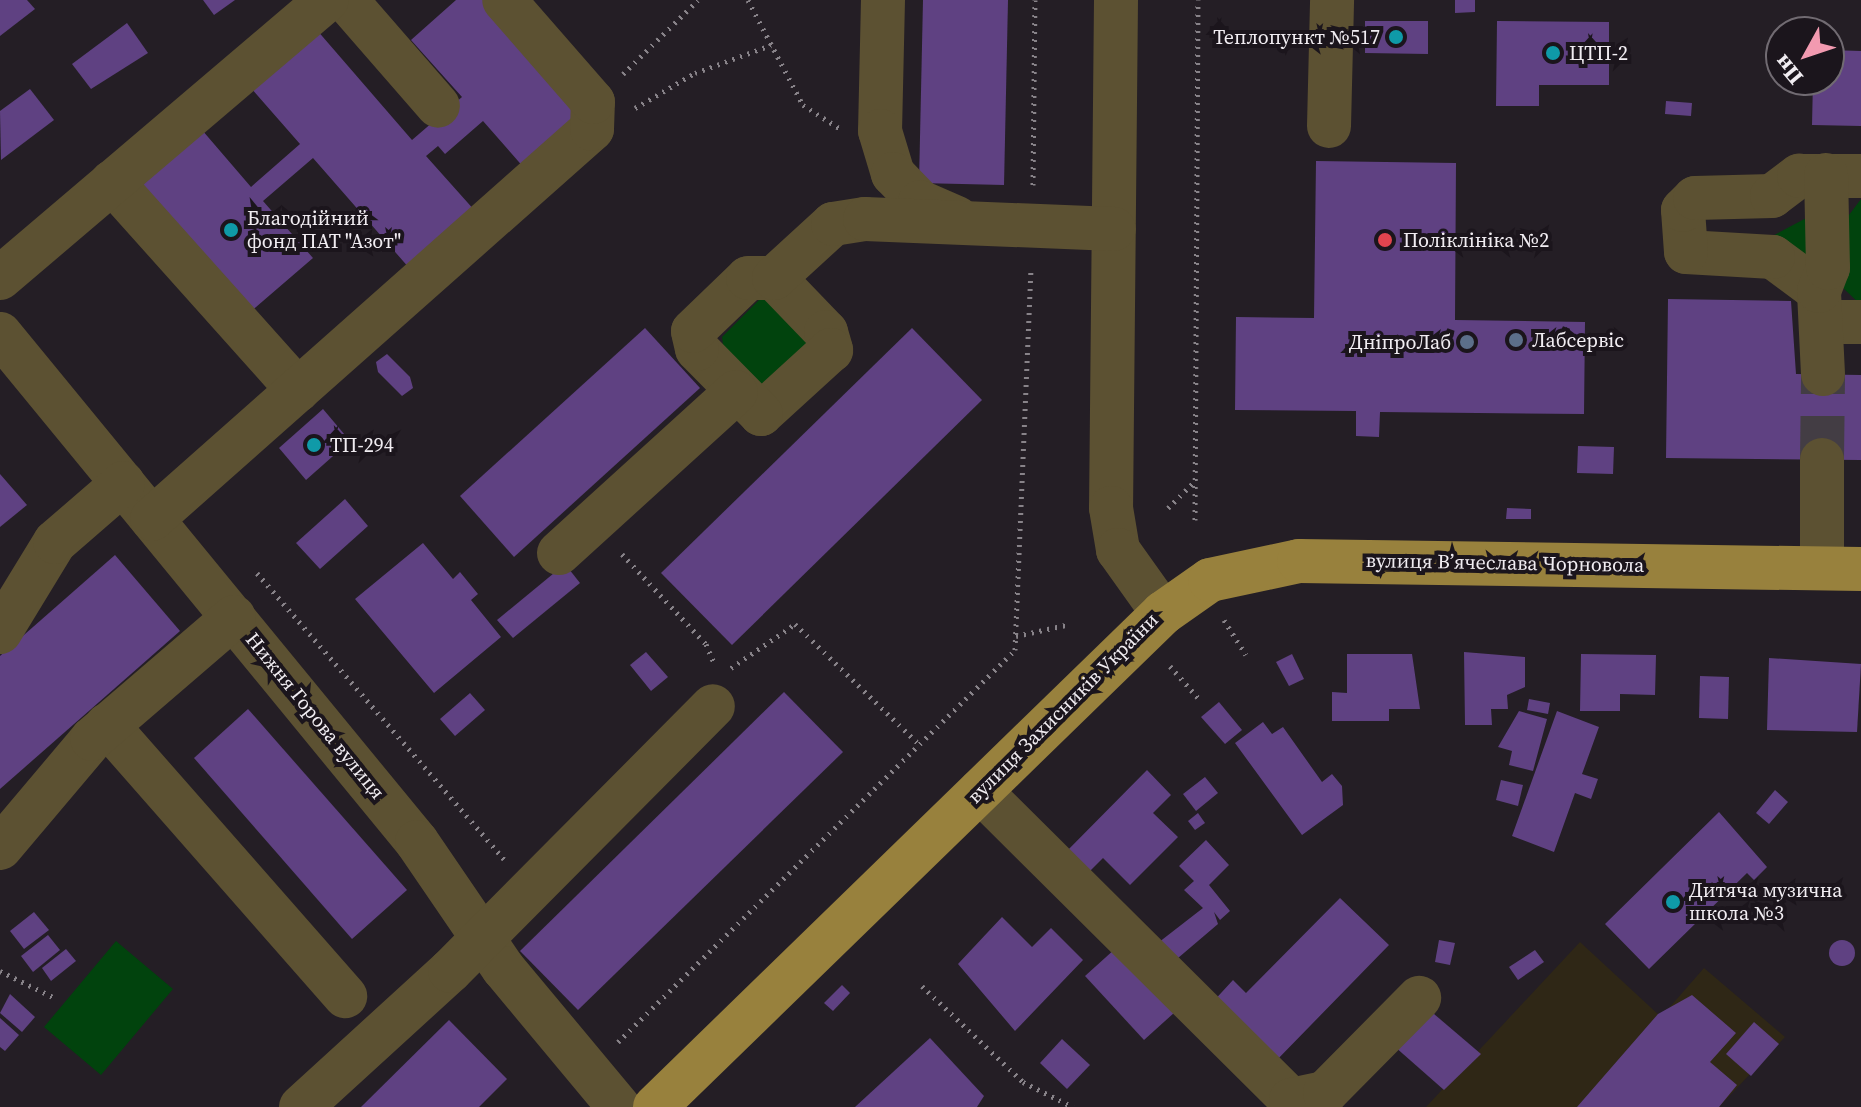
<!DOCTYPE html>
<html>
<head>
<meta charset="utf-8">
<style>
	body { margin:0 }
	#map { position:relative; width:1861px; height:1107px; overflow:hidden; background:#241e25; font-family:"Source Serif 4",serif }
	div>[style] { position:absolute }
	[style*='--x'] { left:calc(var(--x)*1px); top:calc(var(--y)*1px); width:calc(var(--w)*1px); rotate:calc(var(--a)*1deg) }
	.commercial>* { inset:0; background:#2f2716 }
	.green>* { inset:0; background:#01430d }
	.building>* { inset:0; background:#5f4182 }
	.round { border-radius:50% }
	.minor-tunnel>* { height:44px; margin-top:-22px; transform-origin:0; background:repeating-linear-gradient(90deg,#433d44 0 44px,transparent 0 66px) }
	.path>* { height:5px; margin-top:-2.5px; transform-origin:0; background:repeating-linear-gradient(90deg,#888389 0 2px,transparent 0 8px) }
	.minor>* { height:44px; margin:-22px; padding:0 22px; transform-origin:22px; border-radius:22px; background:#5c5132 }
	.major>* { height:44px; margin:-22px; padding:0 22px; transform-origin:22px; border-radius:22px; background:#98813d }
	.dots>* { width:22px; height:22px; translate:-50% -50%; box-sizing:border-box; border:4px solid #1b151c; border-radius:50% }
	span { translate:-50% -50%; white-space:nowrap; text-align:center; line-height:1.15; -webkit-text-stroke:8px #1b151c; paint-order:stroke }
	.poi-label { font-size:20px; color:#f1edf2 }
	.right { translate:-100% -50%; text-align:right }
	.left { translate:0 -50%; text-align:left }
	.street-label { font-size:20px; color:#f1edf2 }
	.north { position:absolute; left:1765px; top:16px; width:80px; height:80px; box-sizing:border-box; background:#1b151c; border:2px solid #716b72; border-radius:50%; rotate:230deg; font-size:22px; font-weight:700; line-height:32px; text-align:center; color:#f1edf2 }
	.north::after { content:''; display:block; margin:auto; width:28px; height:36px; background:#f29ab0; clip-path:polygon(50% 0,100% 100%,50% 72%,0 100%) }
</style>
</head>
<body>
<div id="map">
	<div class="commercial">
		<i style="clip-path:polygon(1580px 942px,1661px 1017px,1704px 968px,1785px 1037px,1719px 1107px,1426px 1107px)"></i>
	</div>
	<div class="green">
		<i style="clip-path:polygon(1861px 199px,1861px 305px,1843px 288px,1843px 223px)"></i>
		<i style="clip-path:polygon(1810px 216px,1813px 272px,1767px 239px)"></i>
		<i style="clip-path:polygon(762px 297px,812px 339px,768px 393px,724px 352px,722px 337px)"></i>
		<i style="clip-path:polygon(116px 941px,173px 989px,101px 1075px,44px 1027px)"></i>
	</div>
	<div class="building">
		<i style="clip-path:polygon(0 0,27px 0,35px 9px,0 36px)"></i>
		<i style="clip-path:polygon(203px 0,235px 0,214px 15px)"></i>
		<i style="clip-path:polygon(456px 0,491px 0,589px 113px,525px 169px,483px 121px,445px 154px,438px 146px,426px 156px,476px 212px,410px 269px,313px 158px,263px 201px,313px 258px,248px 314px,137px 186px,202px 130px,251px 187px,300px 144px,250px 87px,316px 29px,412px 140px,462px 97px,411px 40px)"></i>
		<i style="clip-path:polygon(923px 0,1008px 0,1004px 185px,919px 183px)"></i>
		<i style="clip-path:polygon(1455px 0,1475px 0,1475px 12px,1455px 13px)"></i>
		<i style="clip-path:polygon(1365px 21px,1428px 21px,1428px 54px,1365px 53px)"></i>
		<i style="clip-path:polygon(1497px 21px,1609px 22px,1609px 85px,1539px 85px,1539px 106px,1496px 106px)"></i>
		<i style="clip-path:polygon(127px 23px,148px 53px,91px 89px,72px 64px)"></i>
		<i style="clip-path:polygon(1829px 50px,1861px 51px,1861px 126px,1812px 125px,1813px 80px,1829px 80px)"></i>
		<i style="clip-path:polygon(30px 89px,54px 120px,1px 160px,0 111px)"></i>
		<i style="clip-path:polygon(1666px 101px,1692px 103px,1691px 116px,1665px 114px)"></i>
		<i style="clip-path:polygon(1316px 161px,1456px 163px,1455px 320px,1585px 322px,1584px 414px,1380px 412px,1379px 437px,1356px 436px,1356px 411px,1235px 410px,1236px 317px,1314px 318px)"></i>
		<i style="clip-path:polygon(1668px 299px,1791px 301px,1796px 374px,1861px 375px,1861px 460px,1666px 458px)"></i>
		<i style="clip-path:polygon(645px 328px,700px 388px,514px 557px,460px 496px)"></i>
		<i style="clip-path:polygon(912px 328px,982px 400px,732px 645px,661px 573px)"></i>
		<i style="clip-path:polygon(387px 354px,410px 377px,413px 388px,402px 396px,378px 372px,376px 362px)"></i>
		<i style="clip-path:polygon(323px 409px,350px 441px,306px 480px,279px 448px)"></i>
		<i style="clip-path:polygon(1578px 446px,1614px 447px,1613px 474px,1577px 473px)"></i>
		<i style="clip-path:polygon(0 474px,27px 505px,0 527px)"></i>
		<i style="clip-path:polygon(345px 499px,368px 526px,320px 569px,296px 543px)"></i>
		<i style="clip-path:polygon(1507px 508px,1531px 509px,1531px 519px,1506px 519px)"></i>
		<i style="clip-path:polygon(423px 543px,453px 579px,460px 572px,478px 594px,471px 600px,501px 637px,434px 693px,355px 599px)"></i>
		<i style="clip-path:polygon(115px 555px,180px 631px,0 789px,0 656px)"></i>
		<i style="clip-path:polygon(565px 564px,580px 583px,513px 638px,497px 620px)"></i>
		<i style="clip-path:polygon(646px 652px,668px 677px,651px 691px,630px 665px)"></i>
		<i style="clip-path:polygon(1464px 652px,1525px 657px,1525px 687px,1507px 695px,1508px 709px,1491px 709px,1492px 725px,1465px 725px)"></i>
		<i style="clip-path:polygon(1292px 654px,1304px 679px,1289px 686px,1276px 662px)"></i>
		<i style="clip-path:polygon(1347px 654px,1412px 654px,1420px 709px,1389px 709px,1389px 721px,1332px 721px,1332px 692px,1347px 693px)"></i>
		<i style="clip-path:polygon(1581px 654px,1656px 655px,1655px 695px,1620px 694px,1620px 711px,1580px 711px)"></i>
		<i style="clip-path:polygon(1769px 658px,1861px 664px,1857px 732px,1767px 730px)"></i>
		<i style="clip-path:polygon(1700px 676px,1729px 677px,1728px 719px,1699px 718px)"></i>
		<i style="clip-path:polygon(784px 692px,843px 752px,578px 1010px,520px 951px)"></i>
		<i style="clip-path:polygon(470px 693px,485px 710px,455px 736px,440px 719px)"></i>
		<i style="clip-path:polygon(1529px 699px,1550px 703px,1548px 714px,1527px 710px)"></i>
		<i style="clip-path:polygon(1219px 702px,1242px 730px,1225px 744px,1201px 717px)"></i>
		<i style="clip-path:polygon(248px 709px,407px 890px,352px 939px,194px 758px)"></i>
		<i style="clip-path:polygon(1519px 711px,1547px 719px,1533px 771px,1509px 765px,1512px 751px,1498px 747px)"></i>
		<i style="clip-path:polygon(1557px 711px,1599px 727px,1582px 774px,1598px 779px,1591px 799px,1575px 793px,1554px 852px,1512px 836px)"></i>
		<i style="clip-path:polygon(1263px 722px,1272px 734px,1283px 727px,1322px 782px,1332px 774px,1342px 786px,1343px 805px,1302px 835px,1235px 743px)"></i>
		<i style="clip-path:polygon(1147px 770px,1171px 795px,1153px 813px,1178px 837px,1130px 885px,1103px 858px,1081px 880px,1060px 858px)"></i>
		<i style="clip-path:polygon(1205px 777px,1218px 793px,1196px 811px,1183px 794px)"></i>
		<i style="clip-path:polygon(1501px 780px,1523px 785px,1518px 806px,1496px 800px)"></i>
		<i style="clip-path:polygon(1775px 790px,1788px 802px,1769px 824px,1756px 813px)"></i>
		<i style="clip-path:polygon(1719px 812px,1767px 867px,1754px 880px,1747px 873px,1649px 969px,1605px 924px)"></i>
		<i style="clip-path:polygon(1198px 813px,1205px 823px,1195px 830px,1188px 821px)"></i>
		<i style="clip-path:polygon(1206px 840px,1229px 865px,1209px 885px,1230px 911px,1220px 920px,1214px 912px,1218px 924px,1171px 964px,1154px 946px,1203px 908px,1184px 890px,1194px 881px,1179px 866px)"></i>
		<i style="clip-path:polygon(1340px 898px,1389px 945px,1272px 1065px,1210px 1005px,1233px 980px,1246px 993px)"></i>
		<i style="clip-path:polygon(34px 912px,49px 930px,24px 949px,10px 931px)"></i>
		<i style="clip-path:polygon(1002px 917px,1032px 947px,1051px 928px,1083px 960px,1015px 1031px,958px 964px)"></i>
		<i style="clip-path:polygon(48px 935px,60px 950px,33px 972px,21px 956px)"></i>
		<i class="round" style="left:1829px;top:940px;width:26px;height:26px"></i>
		<i style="clip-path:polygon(1439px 940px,1455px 943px,1450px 965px,1435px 962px)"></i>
		<i style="clip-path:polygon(1116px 948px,1175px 1012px,1144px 1040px,1085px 976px)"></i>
		<i style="clip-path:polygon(66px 949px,76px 961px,51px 981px,42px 968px)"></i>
		<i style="clip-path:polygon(1535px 950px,1544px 962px,1518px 980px,1509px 967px)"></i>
		<i style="clip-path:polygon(842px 985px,850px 993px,833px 1011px,824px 1003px)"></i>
		<i style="clip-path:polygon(10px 994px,35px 1017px,22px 1032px,0 1013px)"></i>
		<i style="clip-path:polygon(1692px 995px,1736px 1033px,1710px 1062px,1737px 1085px,1719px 1107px,1577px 1107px,1658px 1014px)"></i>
		<i style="clip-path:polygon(1427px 1008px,1481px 1054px,1444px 1090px,1394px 1046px)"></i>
		<i style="clip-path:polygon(0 1018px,19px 1035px,5px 1051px,0 1047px)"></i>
		<i style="clip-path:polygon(449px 1020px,507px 1079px,479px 1107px,361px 1107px)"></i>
		<i style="clip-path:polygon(1754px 1022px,1779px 1044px,1751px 1076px,1726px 1054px)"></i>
		<i style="clip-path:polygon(930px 1038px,984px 1096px,977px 1107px,855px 1107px)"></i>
		<i style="clip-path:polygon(1062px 1039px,1090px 1065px,1067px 1089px,1040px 1063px)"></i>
	</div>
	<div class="minor-tunnel">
		<i style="--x:1822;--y:460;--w:86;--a:-89.3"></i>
	</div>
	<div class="path">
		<i style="--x:748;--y:0;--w:119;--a:62.4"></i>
		<i style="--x:803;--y:105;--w:43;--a:32.6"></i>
		<i style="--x:623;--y:74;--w:105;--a:-44.6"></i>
		<i style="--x:635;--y:108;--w:69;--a:-30.3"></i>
		<i style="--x:695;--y:73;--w:81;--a:-20.2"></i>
		<i style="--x:1033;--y:185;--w:185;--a:-89.4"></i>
		<i style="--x:1168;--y:508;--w:40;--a:-45"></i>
		<i style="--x:1195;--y:520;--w:520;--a:-89.67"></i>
		<i style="--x:622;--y:554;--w:123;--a:47"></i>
		<i style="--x:706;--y:644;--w:23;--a:67"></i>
		<i style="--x:257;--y:573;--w:378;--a:49.2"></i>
		<i style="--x:1224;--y:620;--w:41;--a:57.8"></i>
		<i style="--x:1016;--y:636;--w:51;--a:-12.4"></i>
		<i style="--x:1170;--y:666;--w:45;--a:48.6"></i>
		<i style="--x:731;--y:668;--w:78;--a:-34.5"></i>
		<i style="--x:795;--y:624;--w:175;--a:44.1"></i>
		<i style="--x:0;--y:971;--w:59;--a:26.1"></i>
		<i style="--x:922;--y:986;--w:139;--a:43.5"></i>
		<i style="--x:1023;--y:1082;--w:56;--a:26.6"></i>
		<i style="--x:618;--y:1042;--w:558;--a:-44.64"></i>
		<i style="--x:1015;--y:650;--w:383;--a:-87.6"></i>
	</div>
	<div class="minor">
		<i style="--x:346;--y:0;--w:140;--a:49"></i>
		<i style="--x:883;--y:0;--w:131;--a:91.3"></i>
		<i style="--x:880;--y:131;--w:45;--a:73.2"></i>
		<i style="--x:893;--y:174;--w:39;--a:46"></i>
		<i style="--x:920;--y:202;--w:40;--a:23.4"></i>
		<i style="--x:1116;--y:0;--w:508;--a:90.56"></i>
		<i style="--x:1111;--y:508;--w:43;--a:80.5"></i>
		<i style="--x:1118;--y:550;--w:77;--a:54.5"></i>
		<i style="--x:1329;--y:126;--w:126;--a:-88.6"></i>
		<i style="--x:112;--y:182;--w:279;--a:48.2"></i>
		<i style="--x:0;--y:278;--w:429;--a:-40.4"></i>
		<i style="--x:774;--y:278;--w:75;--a:46.1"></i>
		<i style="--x:826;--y:332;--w:19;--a:74"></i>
		<i style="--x:831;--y:350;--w:95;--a:137.6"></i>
		<i style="--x:761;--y:414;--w:91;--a:-134.6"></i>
		<i style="--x:697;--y:349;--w:18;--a:-103"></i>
		<i style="--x:693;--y:331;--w:76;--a:-43.9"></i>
		<i style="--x:748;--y:278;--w:26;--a:0"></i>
		<i style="--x:774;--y:278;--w:80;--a:-42.5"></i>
		<i style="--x:833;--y:224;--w:32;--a:-9"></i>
		<i style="--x:865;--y:219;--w:249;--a:2.3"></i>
		<i style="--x:1819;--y:291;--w:57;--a:-143.5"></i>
		<i style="--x:1773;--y:257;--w:87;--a:-176.7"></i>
		<i style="--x:1686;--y:252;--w:42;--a:-94.1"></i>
		<i style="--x:1683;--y:210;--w:17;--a:-45"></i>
		<i style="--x:1695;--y:198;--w:77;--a:-1.5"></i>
		<i style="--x:1772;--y:196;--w:34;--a:-37"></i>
		<i style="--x:1799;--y:176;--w:62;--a:0"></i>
		<i style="--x:1821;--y:322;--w:40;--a:0"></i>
		<i style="--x:0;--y:334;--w:657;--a:50.62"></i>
		<i style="--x:417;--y:842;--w:153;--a:55.7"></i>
		<i style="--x:503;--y:968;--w:181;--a:50.2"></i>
		<i style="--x:1823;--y:374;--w:83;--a:-92.8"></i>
		<i style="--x:1819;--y:291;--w:25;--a:-69"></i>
		<i style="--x:1828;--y:268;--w:93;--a:-91.2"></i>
		<i style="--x:1822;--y:460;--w:108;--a:90"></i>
		<i style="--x:152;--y:519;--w:588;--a:-41.55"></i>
		<i style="--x:592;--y:129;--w:27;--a:-88"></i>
		<i style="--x:593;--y:102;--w:135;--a:-131.1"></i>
		<i style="--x:559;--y:553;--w:239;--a:-42.3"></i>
		<i style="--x:0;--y:632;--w:105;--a:-58.6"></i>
		<i style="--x:55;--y:542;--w:90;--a:-40.9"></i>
		<i style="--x:107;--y:725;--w:361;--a:48.7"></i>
		<i style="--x:980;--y:791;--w:438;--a:44.8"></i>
		<i style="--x:1291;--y:1100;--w:35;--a:-12"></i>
		<i style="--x:1325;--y:1093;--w:134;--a:-45.3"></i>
		<i style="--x:0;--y:848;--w:143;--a:-49.8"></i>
		<i style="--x:92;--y:739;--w:187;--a:-40.7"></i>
		<i style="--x:301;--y:1107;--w:202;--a:-42.4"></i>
		<i style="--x:450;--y:971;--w:373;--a:-45.2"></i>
	</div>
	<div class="major">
		<i style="--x:655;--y:1107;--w:709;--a:-44.2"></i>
		<i style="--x:1163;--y:613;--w:57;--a:-35.1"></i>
		<i style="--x:1210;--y:580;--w:91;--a:-12.1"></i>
		<i style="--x:1299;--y:561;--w:562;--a:0.82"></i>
	</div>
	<div class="dots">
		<i style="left:1396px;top:37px;background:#0f9aa8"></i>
		<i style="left:1553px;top:53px;background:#0f9aa8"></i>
		<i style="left:231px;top:230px;background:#0f9aa8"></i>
		<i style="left:1385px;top:240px;background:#e0444e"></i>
		<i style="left:1516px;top:340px;background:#5c6f8a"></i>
		<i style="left:1467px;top:342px;background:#5c6f8a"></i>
		<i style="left:314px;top:445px;background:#0f9aa8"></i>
		<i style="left:1673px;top:902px;background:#0f9aa8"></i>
	</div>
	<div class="poi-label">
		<span class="right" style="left:1380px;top:37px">Теплопункт №517</span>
		<span class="left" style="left:1569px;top:53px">ЦТП-2</span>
		<span class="left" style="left:247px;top:230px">Благодійний<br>фонд ПАТ "Азот"</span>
		<span class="left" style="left:1403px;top:240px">Поліклініка №2</span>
		<span class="left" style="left:1532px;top:340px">Лабсервіс</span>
		<span class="right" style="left:1451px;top:342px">ДніпроЛаб</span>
		<span class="left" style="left:330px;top:445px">ТП-294</span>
		<span class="left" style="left:1689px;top:902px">Дитяча музична<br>школа №3</span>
	</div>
	<div class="street-label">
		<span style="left:1505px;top:563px;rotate:1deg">вулиця Вʼячеслава Чорновола</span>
		<span style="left:1063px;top:708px;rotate:-45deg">вулиця Захисників України</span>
		<span style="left:315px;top:716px;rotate:51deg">Нижня Горова вулиця</span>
	</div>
	<div class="north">Пн</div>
</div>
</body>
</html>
